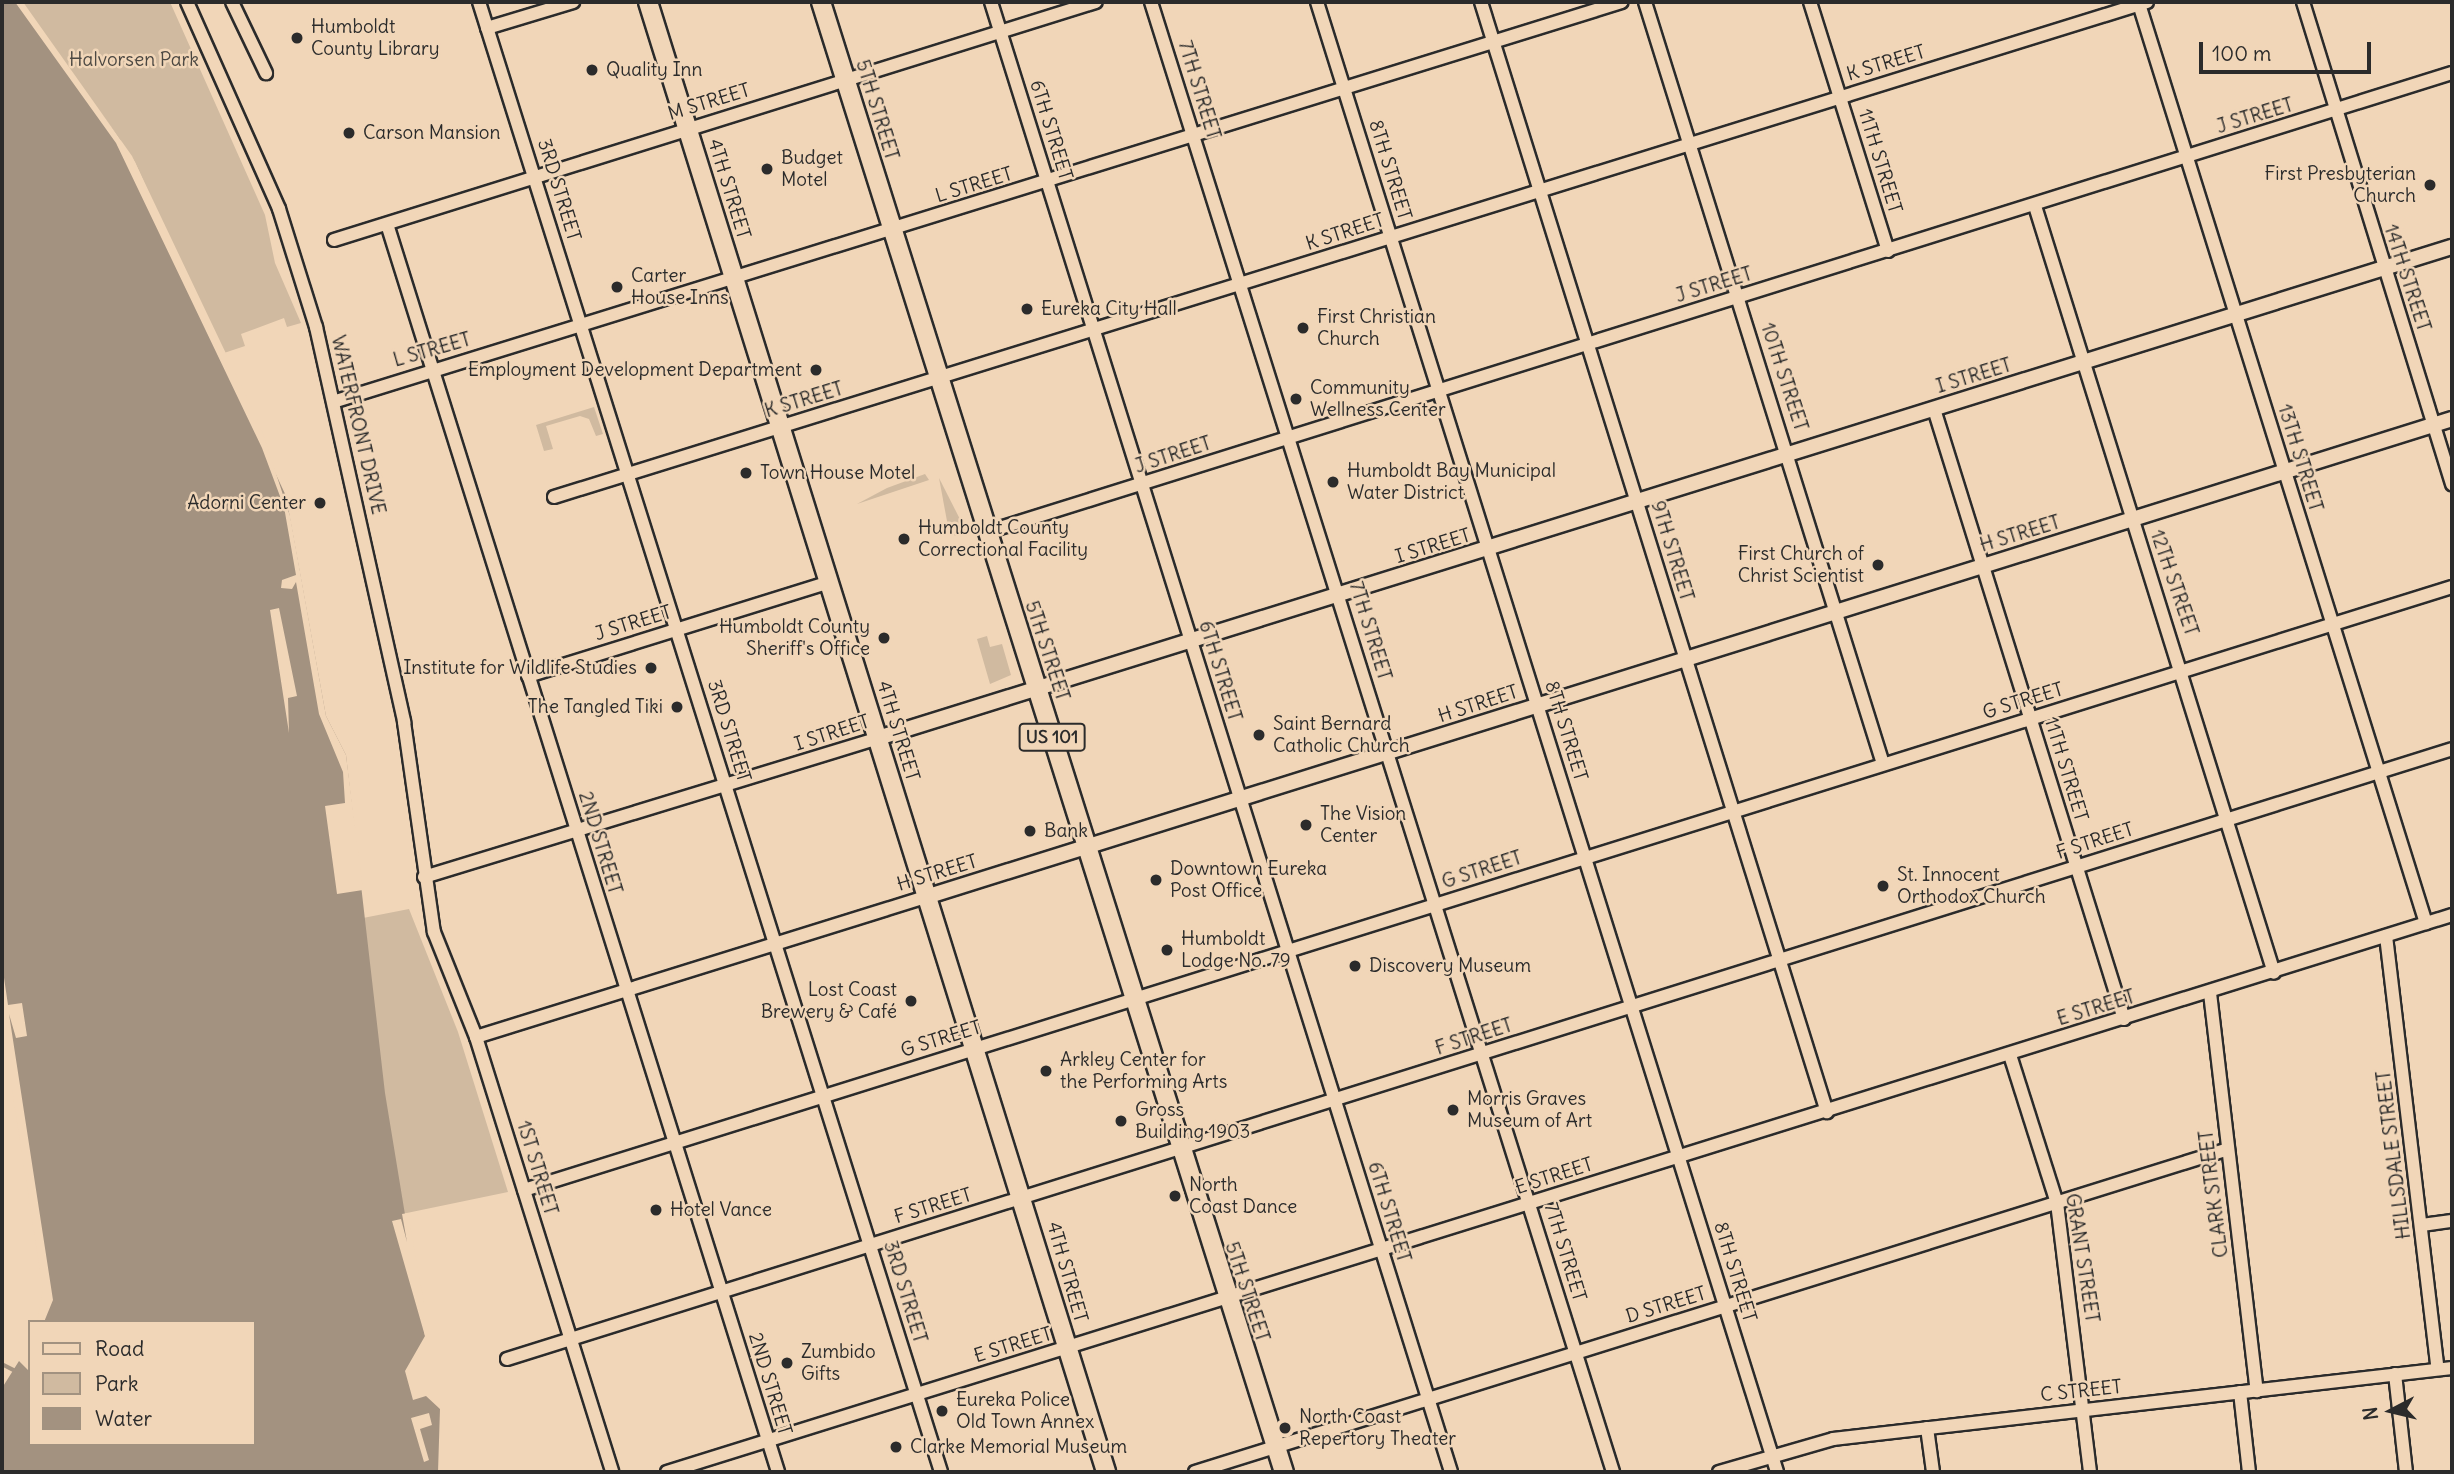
<!DOCTYPE html>
<html>
<head>
<meta charset="utf-8">
<style>
	body { margin:0 }
	#map { position:relative; width:2454px; height:1474px; overflow:hidden; background:#f1d6b8; font-family:Delius,sans-serif }
	div>[style] { position:absolute }
	[style*='--x'] { left:calc(var(--x)*1px); top:calc(var(--y)*1px); width:calc(var(--w)*1px); rotate:calc(var(--a)*1deg) }
	.green>* { inset:0; background:#d0baa0 }
	.water>* { inset:0; background:#a39280 }
	.pier>* { inset:0; background:#f1d6b8 }
	.stream>* { height:3.5px; margin:-1.75px; padding:0 1.75px; transform-origin:1.75px; border-radius:1.75px; background:#a39280 }
	.roads { filter:drop-shadow(2px 0 #2b2b2b) drop-shadow(-2px 0 #2b2b2b) drop-shadow(0 2px #2b2b2b) drop-shadow(0 -2px #2b2b2b) }
	.minor>* { height:12px; margin:-6px; padding:0 6px; transform-origin:6px; border-radius:6px; background:#f1d6b8 }
	.major>* { height:14px; margin:-7px; padding:0 7px; transform-origin:7px; border-radius:7px; background:#f1d6b8 }
	.highway>* { height:18px; margin:-9px; padding:0 9px; transform-origin:9px; border-radius:9px; background:#f1d6b8 }
	.dots>* { width:19px; height:19px; translate:-50% -50%; box-sizing:border-box; border:4px solid #f1d6b8; border-radius:50% }
	span { translate:-50% -50%; white-space:nowrap; text-align:center; line-height:1.15; -webkit-text-stroke:5px #f1d6b8; paint-order:stroke }
	.shield-label span { padding:2px 5px; background:#f1d6b8; border:2px solid; border-radius:5px; -webkit-text-stroke-width:0 }
	.shield-label { font-size:18px; color:#2b2b2b; font-weight:700 }
	.poi-label { font-size:19px; color:#2b2b2b }
	.left { translate:0 -50%; text-align:left }
	.right { translate:-100% -50%; text-align:right }
	.park-label { font-size:19px; color:#4c4842 }
	.street-label { font-size:19px; color:#2b2b2b }
	.frame { position:absolute; inset:0; border:4px solid #2b2b2b; pointer-events:none }
	.legend { position:absolute; left:28px; top:1320px; width:228px; height:126px; box-sizing:border-box; background:#f1d6b8; border:2px solid #a29280; margin:0; padding:9px 12px; list-style:none; font-size:21px; color:#2b2b2b }
	.legend li { display:flex; align-items:center; gap:14px; height:35px }
	.legend b { width:35px; border:2px solid #a29280 }
	.north { position:absolute; left:2356px; top:1376px; width:70px; height:70px; -webkit-text-stroke:5px #f1d6b8; paint-order:stroke; rotate:263deg; font-size:19px; font-weight:700; line-height:28px; text-align:center; color:#2b2b2b }
	.north::after { content:''; display:block; margin:auto; width:24px; height:32px; background:#2b2b2b; clip-path:polygon(50% 0,100% 100%,50% 72%,0 100%) }
	.scale { position:absolute; left:2199px; top:42px; width:172px; height:32px; box-sizing:border-box; border:4px solid #2b2b2b; border-top:0; padding-left:9px; font-size:21px; line-height:24px; white-space:nowrap; color:#2b2b2b; -webkit-text-stroke:5px #f1d6b8; paint-order:stroke }
</style>
</head>
<body>
<div id="map">
	<div class="green">
		<i style="clip-path:polygon(20px 2px,170px 2px,265px 215px,275px 263px,301px 323px,287px 327px,284px 318px,241px 334px,245px 346px,221px 354px,135px 162px)"></i>
		<i style="clip-path:polygon(594px 407px,603px 434px,596px 436px,589px 419px,580px 416px,546px 426px,553px 449px,544px 451px,536px 425px)"></i>
		<i style="clip-path:polygon(925px 474px,929px 480px,857px 504px,887px 488px)"></i>
		<i style="clip-path:polygon(939px 478px,967px 533px,955px 536px,947px 521px)"></i>
		<i style="clip-path:polygon(987px 636px,990px 647px,1002px 644px,1011px 675px,990px 684px,977px 639px)"></i>
		<i style="clip-path:polygon(409px 909px,458px 1032px,508px 1192px,402px 1214px,407px 1366px,363px 918px)"></i>
	</div>
	<div class="water">
		<i style="clip-path:polygon(2px 2px,19px 2px,120px 139px,286px 496px,326px 716px,346px 755px,385px 1093px,425px 1336px,405px 1371px,413px 1400px,426px 1396px,440px 1409px,438px 1472px,2px 1472px,2px 1388px,19px 1361px,30px 1372px,30px 1444px,254px 1444px,254px 1322px,40px 1322px,46px 1289px,2px 1005px)"></i>
	</div>
	<div class="pier">
		<i style="clip-path:polygon(15px 2px,23px 2px,132px 156px,260px 425px,290px 516px,326px 716px,346px 755px,363px 890px,337px 894px,325px 806px,345px 803px,343px 772px,319px 714px,296px 582px,292px 589px,281px 588px,282px 580px,296px 575px,284px 507px,262px 448px,116px 143px)"></i>
		<i style="clip-path:polygon(279px 608px,297px 696px,288px 698px,289px 733px,270px 610px)"></i>
		<i style="clip-path:polygon(2px 964px,8px 1005px,22px 1003px,27px 1036px,16px 1038px,9px 1014px,53px 1300px,44px 1322px,37px 1322px,43px 1290px,2px 1025px)"></i>
		<i style="clip-path:polygon(408px 1213px,425px 1309px,425px 1336px,392px 1221px,401px 1219px,407px 1242px,402px 1214px)"></i>
		<i style="clip-path:polygon(429px 1413px,432px 1425px,420px 1429px,429px 1460px,424px 1462px,411px 1418px)"></i>
	</div>
	<div class="stream">
		<i style="--x:2;--y:1364;--w:13;--a:27"></i>
	</div>
	<div class="roads">
		<div class="minor">
			<i style="--x:187;--y:2;--w:227;--a:66"></i>
			<i style="--x:279;--y:209;--w:124;--a:72.6"></i>
			<i style="--x:316;--y:327;--w:405;--a:77.4"></i>
			<i style="--x:404;--y:722;--w:212;--a:81.9"></i>
			<i style="--x:434;--y:932;--w:113;--a:68.2"></i>
			<i style="--x:476;--y:1037;--w:456;--a:72.6"></i>
			<i style="--x:232;--y:2;--w:79;--a:64.4"></i>
			<i style="--x:479;--y:2;--w:1541;--a:72.55"></i>
			<i style="--x:991;--y:2;--w:1540;--a:72.62"></i>
			<i style="--x:1151;--y:2;--w:1541;--a:72.55"></i>
			<i style="--x:1317;--y:2;--w:1540;--a:72.62"></i>
			<i style="--x:1481;--y:2;--w:1163;--a:72.69"></i>
			<i style="--x:1645;--y:2;--w:798;--a:72.65"></i>
			<i style="--x:1810;--y:2;--w:261;--a:72.6"></i>
			<i style="--x:2303;--y:2;--w:505;--a:72.82"></i>
			<i style="--x:2139;--y:4;--w:963;--a:72.66"></i>
			<i style="--x:487;--y:28;--w:90;--a:-16.8"></i>
			<i style="--x:2035;--y:206;--w:803;--a:72.69"></i>
			<i style="--x:387;--y:224;--w:1308;--a:72.6"></i>
			<i style="--x:334;--y:240;--w:798;--a:-17.35"></i>
			<i style="--x:336;--y:401;--w:1346;--a:-17.24"></i>
			<i style="--x:1934;--y:409;--w:639;--a:72.7"></i>
			<i style="--x:554;--y:497;--w:1668;--a:-17.26"></i>
			<i style="--x:987;--y:532;--w:1535;--a:-17.4"></i>
			<i style="--x:528;--y:676;--w:316;--a:-17.3"></i>
			<i style="--x:424;--y:877;--w:475;--a:-17"></i>
			<i style="--x:2386;--y:936;--w:436;--a:83.2"></i>
			<i style="--x:2210;--y:993;--w:401;--a:83.3"></i>
			<i style="--x:476;--y:1037;--w:474;--a:-17.3"></i>
			<i style="--x:2010;--y:1055;--w:155;--a:72.4"></i>
			<i style="--x:2057;--y:1203;--w:271;--a:83"></i>
			<i style="--x:524;--y:1190;--w:2020;--a:-17.37"></i>
			<i style="--x:2422;--y:1225;--w:30;--a:-8"></i>
			<i style="--x:507;--y:1359;--w:2038;--a:-17.41"></i>
			<i style="--x:2395;--y:1374;--w:99;--a:83.6"></i>
			<i style="--x:2240;--y:1392;--w:81;--a:83.6"></i>
			<i style="--x:1927;--y:1428;--w:44;--a:82.2"></i>
			<i style="--x:667;--y:1472;--w:1870;--a:-17.33"></i>
			<i style="--x:1195;--y:1472;--w:1082;--a:-17.36"></i>
			<i style="--x:1719;--y:1472;--w:119;--a:-16.1"></i>
			<i style="--x:1833;--y:1439;--w:623;--a:-6.54"></i>
		</div>
		<div class="major">
			<i style="--x:878;--y:738;--w:1649;--a:-17.33"></i>
			<i style="--x:929;--y:896;--w:1596;--a:-17.39"></i>
		</div>
		<div class="highway">
			<i style="--x:648;--y:2;--w:1540;--a:72.69"></i>
			<i style="--x:821;--y:2;--w:1541;--a:72.52"></i>
		</div>
	</div>
	<div class="dots">
		<i style="left:297px;top:38px;background:#2b2b2b"></i>
		<i style="left:592px;top:70px;background:#2b2b2b"></i>
		<i style="left:349px;top:133px;background:#2b2b2b"></i>
		<i style="left:767px;top:169px;background:#2b2b2b"></i>
		<i style="left:2430px;top:185px;background:#2b2b2b"></i>
		<i style="left:617px;top:287px;background:#2b2b2b"></i>
		<i style="left:1027px;top:309px;background:#2b2b2b"></i>
		<i style="left:1303px;top:328px;background:#2b2b2b"></i>
		<i style="left:816px;top:370px;background:#2b2b2b"></i>
		<i style="left:1296px;top:399px;background:#2b2b2b"></i>
		<i style="left:746px;top:473px;background:#2b2b2b"></i>
		<i style="left:1333px;top:482px;background:#2b2b2b"></i>
		<i style="left:320px;top:503px;background:#2b2b2b"></i>
		<i style="left:904px;top:539px;background:#2b2b2b"></i>
		<i style="left:1878px;top:565px;background:#2b2b2b"></i>
		<i style="left:884px;top:638px;background:#2b2b2b"></i>
		<i style="left:651px;top:668px;background:#2b2b2b"></i>
		<i style="left:677px;top:707px;background:#2b2b2b"></i>
		<i style="left:1259px;top:735px;background:#2b2b2b"></i>
		<i style="left:1306px;top:825px;background:#2b2b2b"></i>
		<i style="left:1030px;top:831px;background:#2b2b2b"></i>
		<i style="left:1156px;top:880px;background:#2b2b2b"></i>
		<i style="left:1883px;top:886px;background:#2b2b2b"></i>
		<i style="left:1167px;top:950px;background:#2b2b2b"></i>
		<i style="left:1355px;top:966px;background:#2b2b2b"></i>
		<i style="left:911px;top:1001px;background:#2b2b2b"></i>
		<i style="left:1046px;top:1071px;background:#2b2b2b"></i>
		<i style="left:1453px;top:1110px;background:#2b2b2b"></i>
		<i style="left:1121px;top:1121px;background:#2b2b2b"></i>
		<i style="left:1175px;top:1196px;background:#2b2b2b"></i>
		<i style="left:656px;top:1210px;background:#2b2b2b"></i>
		<i style="left:787px;top:1363px;background:#2b2b2b"></i>
		<i style="left:942px;top:1411px;background:#2b2b2b"></i>
		<i style="left:1285px;top:1428px;background:#2b2b2b"></i>
		<i style="left:896px;top:1447px;background:#2b2b2b"></i>
	</div>
	<div class="shield-label">
		<span style="left:1052px;top:737px">US 101</span>
	</div>
	<div class="poi-label">
		<span class="left" style="left:311px;top:38px">Humboldt<br>County Library</span>
		<span class="left" style="left:606px;top:70px">Quality Inn</span>
		<span class="left" style="left:363px;top:133px">Carson Mansion</span>
		<span class="left" style="left:781px;top:169px">Budget<br>Motel</span>
		<span class="right" style="left:2416px;top:185px">First Presbyterian<br>Church</span>
		<span class="left" style="left:631px;top:287px">Carter<br>House Inns</span>
		<span class="left" style="left:1041px;top:309px">Eureka City Hall</span>
		<span class="left" style="left:1317px;top:328px">First Christian<br>Church</span>
		<span class="right" style="left:802px;top:370px">Employment Development Department</span>
		<span class="left" style="left:1310px;top:399px">Community<br>Wellness Center</span>
		<span class="left" style="left:1347px;top:482px">Humboldt Bay Municipal<br>Water District</span>
		<span class="left" style="left:760px;top:473px">Town House Motel</span>
		<span class="right" style="left:306px;top:503px">Adorni Center</span>
		<span class="left" style="left:918px;top:539px">Humboldt County<br>Correctional Facility</span>
		<span class="right" style="left:1864px;top:565px">First Church of<br>Christ Scientist</span>
		<span class="right" style="left:870px;top:638px">Humboldt County<br>Sheriff's Office</span>
		<span class="right" style="left:637px;top:668px">Institute for Wildlife Studies</span>
		<span class="right" style="left:663px;top:707px">The Tangled Tiki</span>
		<span class="left" style="left:1273px;top:735px">Saint Bernard<br>Catholic Church</span>
		<span class="left" style="left:1320px;top:825px">The Vision<br>Center</span>
		<span class="left" style="left:1044px;top:831px">Bank</span>
		<span class="left" style="left:1170px;top:880px">Downtown Eureka<br>Post Office</span>
		<span class="left" style="left:1897px;top:886px">St. Innocent<br>Orthodox Church</span>
		<span class="left" style="left:1181px;top:950px">Humboldt<br>Lodge No. 79</span>
		<span class="left" style="left:1369px;top:966px">Discovery Museum</span>
		<span class="right" style="left:897px;top:1001px">Lost Coast<br>Brewery &amp; Café</span>
		<span class="left" style="left:1060px;top:1071px">Arkley Center for<br>the Performing Arts</span>
		<span class="left" style="left:1467px;top:1110px">Morris Graves<br>Museum of Art</span>
		<span class="left" style="left:1135px;top:1121px">Gross<br>Building 1903</span>
		<span class="left" style="left:1189px;top:1196px">North<br>Coast Dance</span>
		<span class="left" style="left:670px;top:1210px">Hotel Vance</span>
		<span class="left" style="left:801px;top:1363px">Zumbido<br>Gifts</span>
		<span class="left" style="left:956px;top:1411px">Eureka Police<br>Old Town Annex</span>
		<span class="left" style="left:1299px;top:1428px">North Coast<br>Repertory Theater</span>
		<span class="left" style="left:910px;top:1447px">Clarke Memorial Museum</span>
	</div>
	<div class="park-label">
		<span style="left:134px;top:60px">Halvorsen Park</span>
	</div>
	<div class="street-label">
		<span style="left:1886px;top:63px;rotate:-17deg">K STREET</span>
		<span style="left:1199px;top:90px;rotate:73deg">7TH STREET</span>
		<span style="left:709px;top:102px;rotate:-17deg">M STREET</span>
		<span style="left:877px;top:110px;rotate:73deg">5TH STREET</span>
		<span style="left:2255px;top:116px;rotate:-17deg">J STREET</span>
		<span style="left:1051px;top:130px;rotate:73deg">6TH STREET</span>
		<span style="left:1880px;top:161px;rotate:73deg">11TH STREET</span>
		<span style="left:1390px;top:170px;rotate:73deg">8TH STREET</span>
		<span style="left:974px;top:185px;rotate:-17deg">L STREET</span>
		<span style="left:729px;top:189px;rotate:73deg">4TH STREET</span>
		<span style="left:559px;top:190px;rotate:73deg">3RD STREET</span>
		<span style="left:1345px;top:232px;rotate:-18deg">K STREET</span>
		<span style="left:2407px;top:278px;rotate:72deg">14TH STREET</span>
		<span style="left:1714px;top:285px;rotate:-17deg">J STREET</span>
		<span style="left:432px;top:350px;rotate:-16deg">L STREET</span>
		<span style="left:1974px;top:376px;rotate:-17deg">I STREET</span>
		<span style="left:1784px;top:377px;rotate:72deg">10TH STREET</span>
		<span style="left:804px;top:400px;rotate:-17deg">K STREET</span>
		<span style="left:358px;top:425px;rotate:77deg">WATERFRONT DRIVE</span>
		<span style="left:1173px;top:455px;rotate:-18deg">J STREET</span>
		<span style="left:2300px;top:458px;rotate:73deg">13TH STREET</span>
		<span style="left:2020px;top:534px;rotate:-17deg">H STREET</span>
		<span style="left:1433px;top:546px;rotate:-17deg">I STREET</span>
		<span style="left:1672px;top:551px;rotate:73deg">9TH STREET</span>
		<span style="left:2174px;top:583px;rotate:71deg">12TH STREET</span>
		<span style="left:633px;top:623px;rotate:-17deg">J STREET</span>
		<span style="left:1370px;top:631px;rotate:73deg">7TH STREET</span>
		<span style="left:1047px;top:651px;rotate:72deg">5TH STREET</span>
		<span style="left:1220px;top:671px;rotate:73deg">6TH STREET</span>
		<span style="left:2023px;top:701px;rotate:-17deg">G STREET</span>
		<span style="left:1478px;top:704px;rotate:-18deg">H STREET</span>
		<span style="left:729px;top:731px;rotate:73deg">3RD STREET</span>
		<span style="left:898px;top:731px;rotate:73deg">4TH STREET</span>
		<span style="left:1566px;top:731px;rotate:73deg">8TH STREET</span>
		<span style="left:832px;top:733px;rotate:-18deg">I STREET</span>
		<span style="left:2066px;top:769px;rotate:73deg">11TH STREET</span>
		<span style="left:2095px;top:841px;rotate:-18deg">F STREET</span>
		<span style="left:600px;top:843px;rotate:73deg">2ND STREET</span>
		<span style="left:1482px;top:870px;rotate:-18deg">G STREET</span>
		<span style="left:937px;top:873px;rotate:-17deg">H STREET</span>
		<span style="left:2096px;top:1008px;rotate:-17deg">E STREET</span>
		<span style="left:1474px;top:1037px;rotate:-18deg">F STREET</span>
		<span style="left:941px;top:1039px;rotate:-17deg">G STREET</span>
		<span style="left:2394px;top:1155px;rotate:-97deg">HILLSDALE STREET</span>
		<span style="left:537px;top:1168px;rotate:73deg">1ST STREET</span>
		<span style="left:1554px;top:1176px;rotate:-18deg">E STREET</span>
		<span style="left:2214px;top:1194px;rotate:-97deg">CLARK STREET</span>
		<span style="left:933px;top:1206px;rotate:-17deg">F STREET</span>
		<span style="left:1389px;top:1212px;rotate:73deg">6TH STREET</span>
		<span style="left:1565px;top:1252px;rotate:73deg">7TH STREET</span>
		<span style="left:2082px;top:1258px;rotate:81deg">GRANT STREET</span>
		<span style="left:1067px;top:1272px;rotate:74deg">4TH STREET</span>
		<span style="left:1735px;top:1272px;rotate:73deg">8TH STREET</span>
		<span style="left:905px;top:1292px;rotate:73deg">3RD STREET</span>
		<span style="left:1247px;top:1292px;rotate:72deg">5TH STREET</span>
		<span style="left:1666px;top:1305px;rotate:-17deg">D STREET</span>
		<span style="left:1013px;top:1345px;rotate:-17deg">E STREET</span>
		<span style="left:770px;top:1384px;rotate:73deg">2ND STREET</span>
		<span style="left:2081px;top:1391px;rotate:-6deg">C STREET</span>
	</div>
	<div class="frame"></div>
	<ul class="legend">
	<li><b style="height:9px;background:#f1d6b8"></b>Road</li>
	<li><b style="height:19px;background:#d0baa0"></b>Park</li>
	<li><b style="height:19px;background:#a39280"></b>Water</li>
	</ul>
	<div class="north">N</div>
	<div class="scale">100 m</div>
</div>
</body>
</html>
